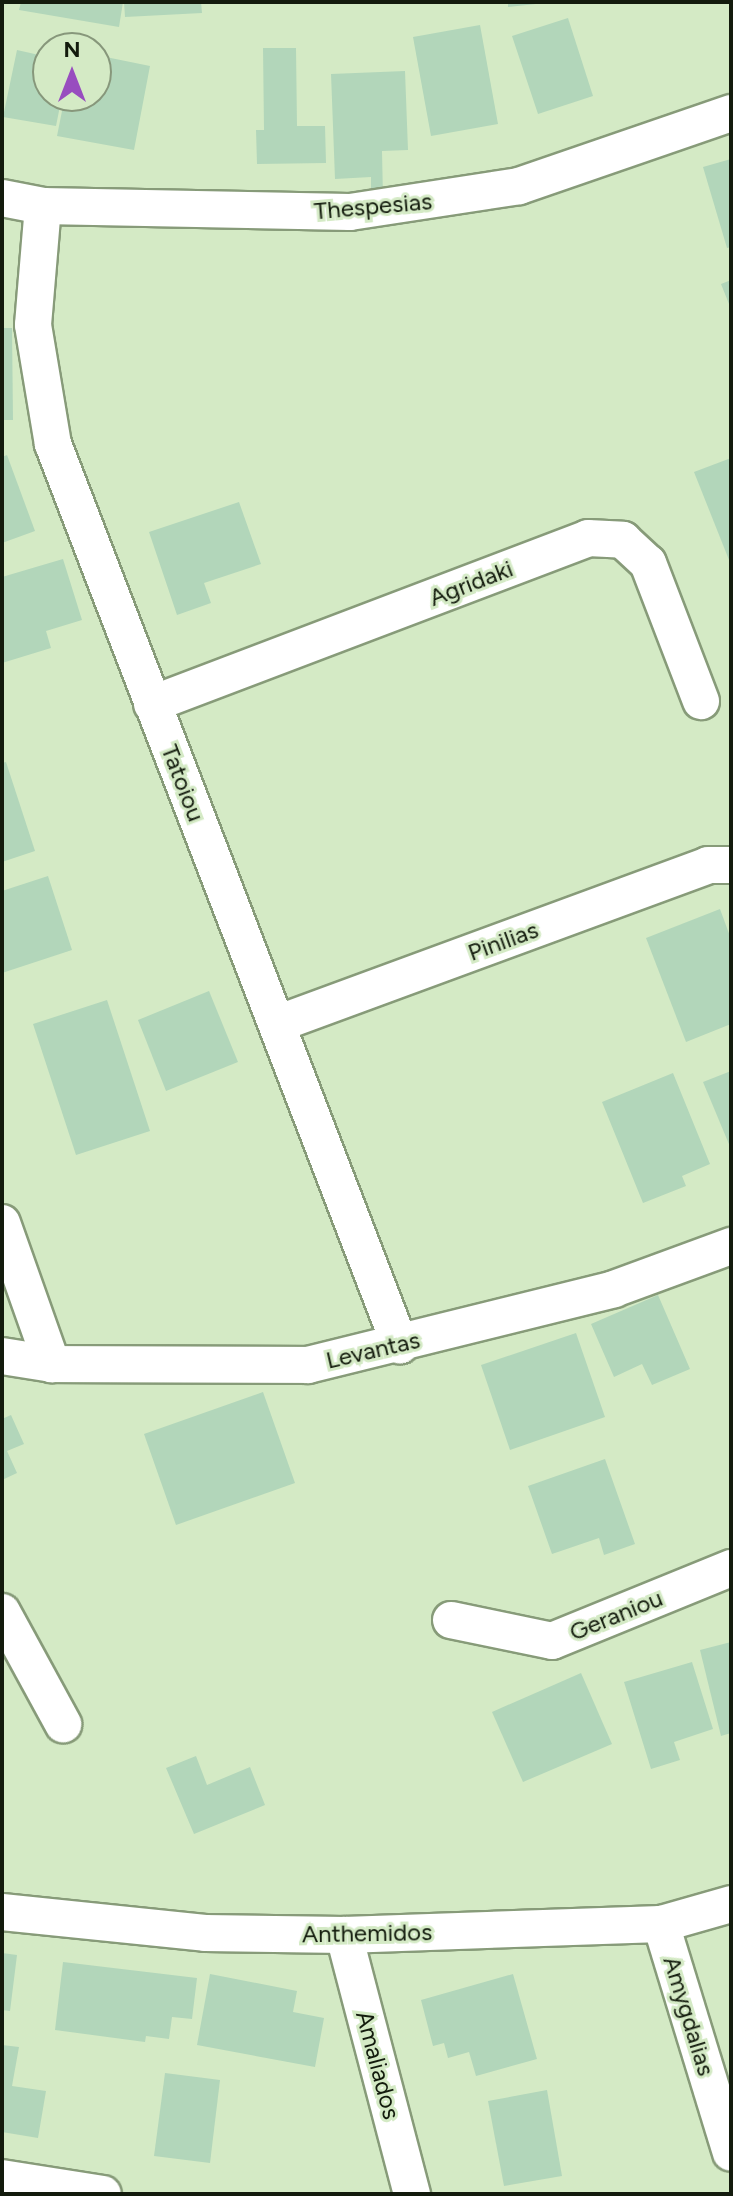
<!DOCTYPE html>
<html>
<head>
<meta charset="utf-8">
<style>
	body { margin:0 }
	#map { position:relative; width:733px; height:2196px; overflow:hidden; background:#d4eac5; font-family:Figtree,sans-serif }
	div>[style] { position:absolute }
	[style*='--x'] { left:calc(var(--x)*1px); top:calc(var(--y)*1px); width:calc(var(--w)*1px); rotate:calc(var(--a)*1deg) }
	.building>* { inset:0; background:#b2d6ba }
	.roads { filter:drop-shadow(2px 0 #879b79) drop-shadow(-2px 0 #879b79) drop-shadow(0 2px #879b79) drop-shadow(0 -2px #879b79) }
	.street>* { height:36px; margin:-18px; padding:0 18px; transform-origin:18px; border-radius:18px; background:#fff }
	span { translate:-50% -50%; white-space:nowrap; text-align:center; line-height:1.15; -webkit-text-stroke:6px #d4eac5; paint-order:stroke }
	.street-label { font-size:24px; color:#131b0d }
	.frame { position:absolute; inset:0; border:4px solid #131b0d; pointer-events:none }
	.north { position:absolute; left:32px; top:32px; width:80px; height:80px; box-sizing:border-box; background:#d4eac5; border:2px solid #87977b; border-radius:50%; rotate:0deg; font-size:22px; font-weight:700; line-height:32px; text-align:center; color:#131b0d }
	.north::after { content:''; display:block; margin:auto; width:28px; height:36px; background:#984dbf; clip-path:polygon(50% 0,100% 100%,50% 72%,0 100%) }
</style>
</head>
<body>
<div id="map">
	<div class="building">
		<i style="clip-path:polygon(21px 2px,123px 2px,119px 27px,19px 10px)"></i>
		<i style="clip-path:polygon(124px 2px,201px 2px,202px 13px,125px 17px)"></i>
		<i style="clip-path:polygon(508px 2px,536px 2px,536px 4px,508px 7px)"></i>
		<i style="clip-path:polygon(568px 18px,593px 96px,538px 114px,512px 36px)"></i>
		<i style="clip-path:polygon(480px 25px,498px 124px,431px 136px,413px 37px)"></i>
		<i style="clip-path:polygon(263px 48px,296px 48px,297px 126px,325px 126px,326px 163px,257px 164px,256px 130px,264px 130px)"></i>
		<i style="clip-path:polygon(17px 50px,48px 57px,48px 96px,62px 96px,56px 126px,3px 117px)"></i>
		<i style="clip-path:polygon(96px 55px,150px 66px,134px 150px,57px 136px,65px 96px,96px 96px)"></i>
		<i style="clip-path:polygon(405px 71px,408px 150px,382px 151px,383px 198px,371px 199px,371px 177px,335px 179px,331px 74px)"></i>
		<i style="clip-path:polygon(731px 159px,731px 247px,727px 248px,703px 167px)"></i>
		<i style="clip-path:polygon(731px 280px,731px 309px,721px 284px)"></i>
		<i style="clip-path:polygon(2px 328px,12px 328px,13px 420px,2px 420px)"></i>
		<i style="clip-path:polygon(7px 455px,35px 531px,2px 543px,2px 457px)"></i>
		<i style="clip-path:polygon(731px 458px,731px 565px,694px 472px)"></i>
		<i style="clip-path:polygon(239px 502px,261px 564px,204px 583px,211px 603px,177px 615px,149px 532px)"></i>
		<i style="clip-path:polygon(63px 559px,82px 620px,46px 631px,51px 648px,2px 663px,2px 577px)"></i>
		<i style="clip-path:polygon(6px 762px,35px 851px,2px 862px,2px 763px)"></i>
		<i style="clip-path:polygon(48px 876px,72px 950px,2px 973px,2px 891px)"></i>
		<i style="clip-path:polygon(720px 909px,731px 939px,731px 1024px,686px 1042px,646px 938px)"></i>
		<i style="clip-path:polygon(209px 991px,238px 1062px,166px 1091px,138px 1020px)"></i>
		<i style="clip-path:polygon(107px 1000px,150px 1131px,76px 1155px,33px 1024px)"></i>
		<i style="clip-path:polygon(731px 1071px,731px 1149px,703px 1082px)"></i>
		<i style="clip-path:polygon(673px 1073px,710px 1164px,682px 1176px,686px 1186px,643px 1203px,602px 1102px)"></i>
		<i style="clip-path:polygon(658px 1295px,690px 1369px,652px 1385px,642px 1364px,614px 1377px,591px 1324px)"></i>
		<i style="clip-path:polygon(576px 1333px,605px 1417px,510px 1450px,481px 1365px)"></i>
		<i style="clip-path:polygon(263px 1392px,295px 1483px,176px 1525px,144px 1434px)"></i>
		<i style="clip-path:polygon(11px 1415px,24px 1444px,7px 1451px,17px 1473px,2px 1480px,2px 1419px)"></i>
		<i style="clip-path:polygon(605px 1459px,635px 1544px,604px 1555px,599px 1538px,552px 1554px,528px 1486px)"></i>
		<i style="clip-path:polygon(731px 1642px,731px 1733px,721px 1736px,700px 1650px)"></i>
		<i style="clip-path:polygon(692px 1662px,713px 1729px,674px 1742px,680px 1760px,651px 1769px,624px 1682px)"></i>
		<i style="clip-path:polygon(581px 1673px,612px 1744px,523px 1782px,492px 1712px)"></i>
		<i style="clip-path:polygon(196px 1756px,207px 1785px,250px 1767px,265px 1805px,194px 1834px,166px 1768px)"></i>
		<i style="clip-path:polygon(2px 1953px,17px 1955px,10px 2011px,2px 2010px)"></i>
		<i style="clip-path:polygon(63px 1962px,197px 1978px,192px 2019px,172px 2017px,169px 2039px,146px 2036px,145px 2042px,55px 2030px)"></i>
		<i style="clip-path:polygon(210px 1974px,297px 1991px,293px 2012px,324px 2018px,315px 2067px,197px 2045px)"></i>
		<i style="clip-path:polygon(513px 1974px,537px 2059px,476px 2076px,469px 2052px,448px 2058px,444px 2043px,433px 2046px,421px 2000px)"></i>
		<i style="clip-path:polygon(2px 2045px,19px 2047px,12px 2086px,46px 2091px,38px 2138px,2px 2132px)"></i>
		<i style="clip-path:polygon(165px 2073px,220px 2080px,210px 2163px,154px 2156px)"></i>
		<i style="clip-path:polygon(547px 2090px,562px 2176px,504px 2186px,488px 2101px)"></i>
	</div>
	<div class="roads">
		<div class="street">
			<i style="--x:2;--y:198;--w:42;--a:11"></i>
			<i style="--x:43;--y:206;--w:307;--a:1.1"></i>
			<i style="--x:350;--y:212;--w:171;--a:-8.7"></i>
			<i style="--x:519;--y:186;--w:224;--a:-19"></i>
			<i style="--x:43;--y:206;--w:119;--a:94.8"></i>
			<i style="--x:33;--y:325;--w:121;--a:80.5"></i>
			<i style="--x:53;--y:444;--w:966;--a:68.94"></i>
			<i style="--x:152;--y:704;--w:467;--a:-20.8"></i>
			<i style="--x:588;--y:538;--w:35;--a:3"></i>
			<i style="--x:623;--y:540;--w:34;--a:43"></i>
			<i style="--x:648;--y:563;--w:148;--a:69"></i>
			<i style="--x:277;--y:1024;--w:459;--a:-20.2"></i>
			<i style="--x:708;--y:865;--w:23;--a:0"></i>
			<i style="--x:2;--y:1223;--w:150;--a:70.5"></i>
			<i style="--x:2;--y:1356;--w:51;--a:9.1"></i>
			<i style="--x:52;--y:1364;--w:256;--a:0.2"></i>
			<i style="--x:308;--y:1365;--w:315;--a:-13.9"></i>
			<i style="--x:614;--y:1289;--w:125;--a:-20.2"></i>
			<i style="--x:2;--y:1612;--w:128;--a:61.4"></i>
			<i style="--x:451;--y:1620;--w:103;--a:11.7"></i>
			<i style="--x:552;--y:1641;--w:193;--a:-22.2"></i>
			<i style="--x:2;--y:1912;--w:204;--a:5.9"></i>
			<i style="--x:205;--y:1933;--w:139;--a:0.8"></i>
			<i style="--x:344;--y:1935;--w:317;--a:-2"></i>
			<i style="--x:661;--y:1924;--w:73;--a:-15.9"></i>
			<i style="--x:661;--y:1924;--w:239;--a:73"></i>
			<i style="--x:344;--y:1935;--w:268;--a:75.3"></i>
			<i style="--x:2;--y:2178;--w:102;--a:9"></i>
		</div>
	</div>
	<div class="street-label">
		<span style="left:373px;top:206px;rotate:-5deg">Thespesias</span>
		<span style="left:471px;top:583px;rotate:-21deg">Agridaki</span>
		<span style="left:183px;top:783px;rotate:69deg">Tatoiou</span>
		<span style="left:503px;top:941px;rotate:-20deg">Pinilias</span>
		<span style="left:373px;top:1350px;rotate:-13deg">Levantas</span>
		<span style="left:616px;top:1615px;rotate:-22deg">Geraniou</span>
		<span style="left:367px;top:1933px;rotate:-1deg">Anthemidos</span>
		<span style="left:689px;top:2016px;rotate:73deg">Amygdalias</span>
		<span style="left:378px;top:2065px;rotate:75deg">Amaliados</span>
	</div>
	<div class="frame"></div>
	<div class="north">N</div>
</div>
</body>
</html>
